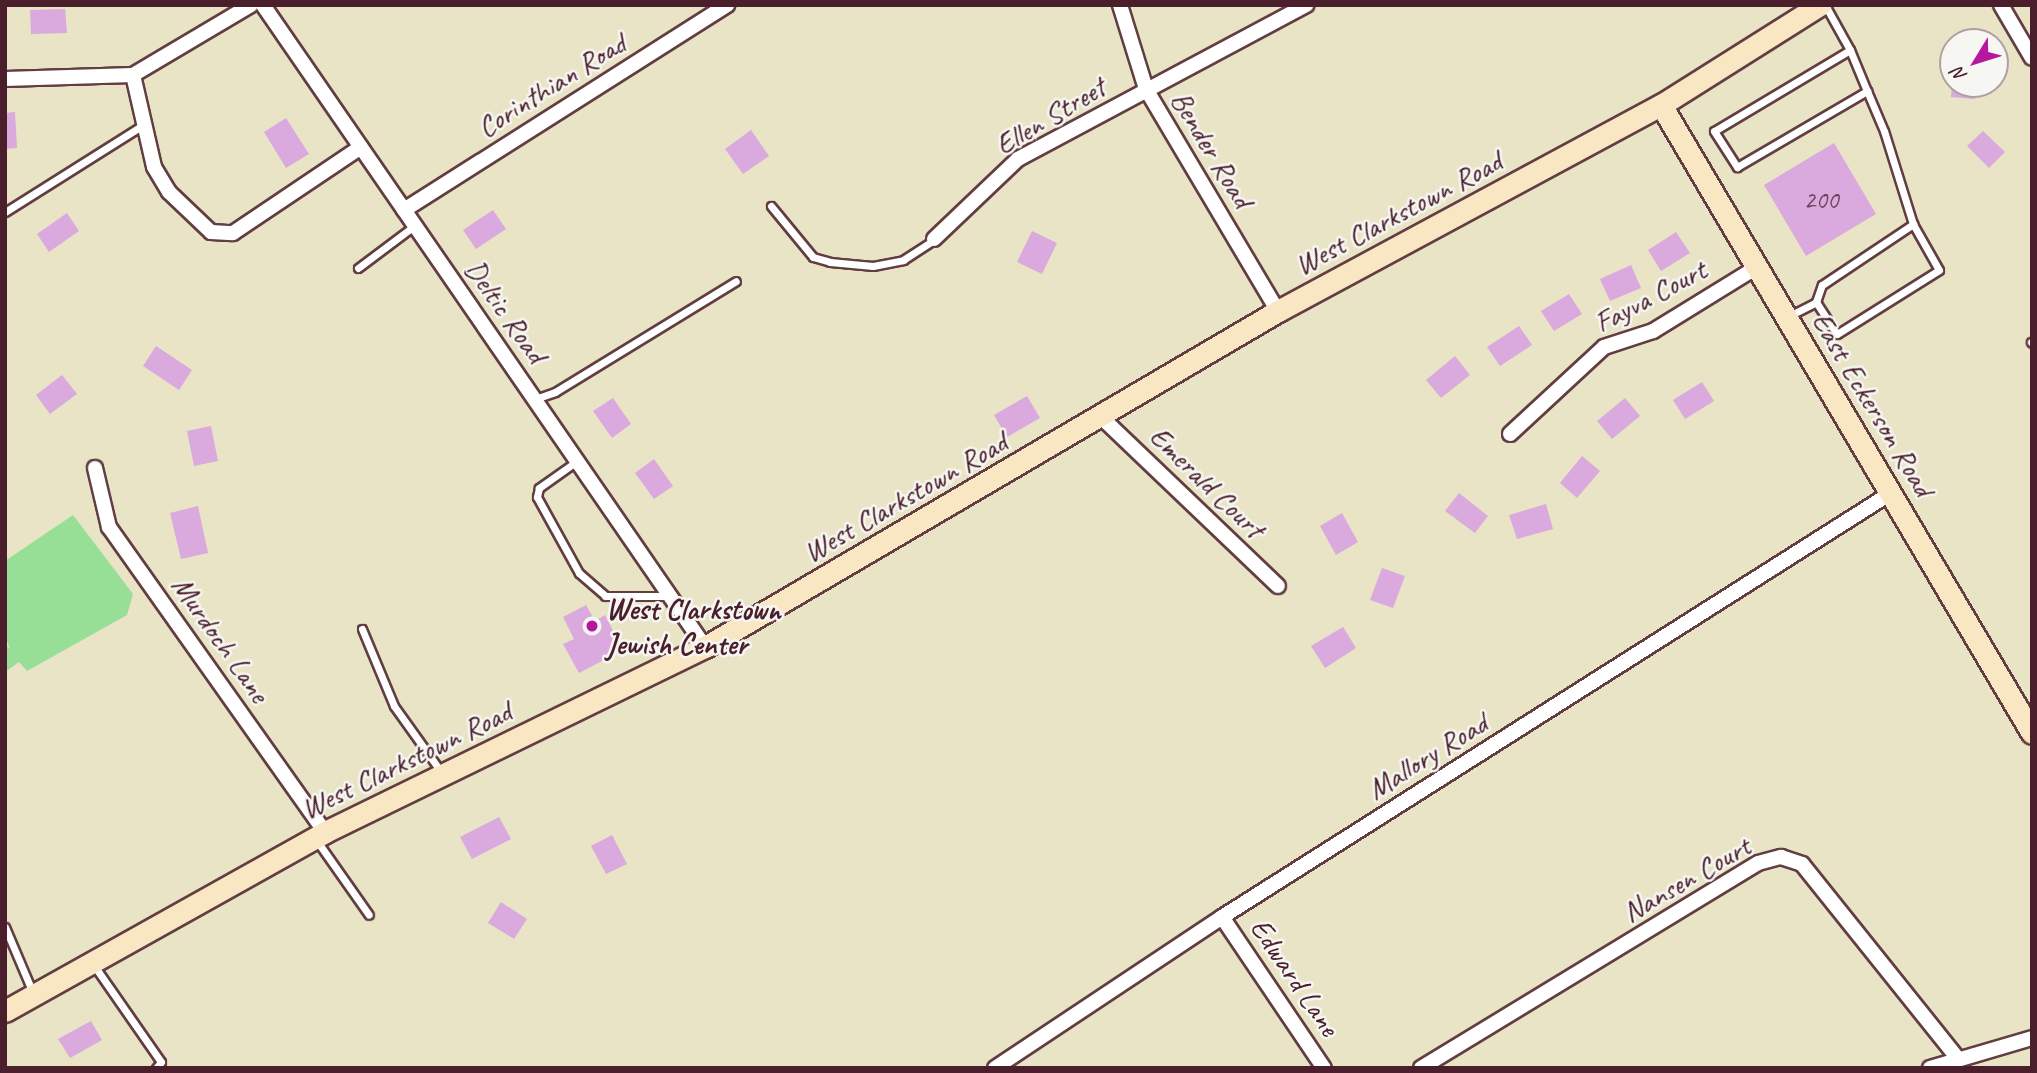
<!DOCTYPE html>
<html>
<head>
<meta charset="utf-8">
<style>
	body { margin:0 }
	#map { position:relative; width:2037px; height:1073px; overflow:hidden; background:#e9e4c6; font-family:Caveat,sans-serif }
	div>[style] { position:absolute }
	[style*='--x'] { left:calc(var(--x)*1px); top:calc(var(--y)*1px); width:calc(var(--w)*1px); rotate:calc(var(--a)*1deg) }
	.green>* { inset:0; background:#97de97 }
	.building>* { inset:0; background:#daa9dd }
	.roads { filter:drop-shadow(2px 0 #623d42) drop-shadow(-2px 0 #623d42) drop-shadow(0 2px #623d42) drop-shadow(0 -2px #623d42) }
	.lane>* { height:7px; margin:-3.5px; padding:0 3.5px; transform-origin:3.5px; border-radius:3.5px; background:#fff }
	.street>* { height:14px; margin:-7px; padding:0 7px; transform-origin:7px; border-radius:7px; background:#fff }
	.secondary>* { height:21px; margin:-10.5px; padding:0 10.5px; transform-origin:10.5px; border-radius:10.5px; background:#f9e7c3 }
	.dots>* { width:19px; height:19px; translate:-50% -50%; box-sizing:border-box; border:4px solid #f6f6f2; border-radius:50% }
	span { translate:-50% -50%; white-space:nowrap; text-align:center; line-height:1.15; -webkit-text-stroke:5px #f6f6f2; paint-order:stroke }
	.number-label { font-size:26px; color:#6e4258 }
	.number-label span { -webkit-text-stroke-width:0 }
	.street-label { font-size:30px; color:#4a1f2b }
	.poi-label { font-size:30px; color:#4a1f2b; font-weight:700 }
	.left { translate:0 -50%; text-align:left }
	.frame { position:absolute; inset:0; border:7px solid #4a1f2b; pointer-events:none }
	.north { position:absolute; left:1939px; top:28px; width:70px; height:70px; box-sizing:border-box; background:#f6f6f2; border:2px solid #b1a0a2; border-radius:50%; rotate:232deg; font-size:19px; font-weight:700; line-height:28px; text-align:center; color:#4a1f2b }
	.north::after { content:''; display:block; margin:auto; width:24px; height:32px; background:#b5179e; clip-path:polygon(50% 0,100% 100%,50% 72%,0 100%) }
</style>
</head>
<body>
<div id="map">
	<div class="green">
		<i style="clip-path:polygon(73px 515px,133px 594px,127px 615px,27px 671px,19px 662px,5px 672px,5px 644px,10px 649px,5px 636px,5px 561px)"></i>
	</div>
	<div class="building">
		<i style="clip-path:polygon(65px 9px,67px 33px,31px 34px,30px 10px)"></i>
		<i style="clip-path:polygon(1952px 84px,1976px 84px,1975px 99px,1951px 97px)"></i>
		<i style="clip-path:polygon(15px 112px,17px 148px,5px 149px,5px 113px)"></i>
		<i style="clip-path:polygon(286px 118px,309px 154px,286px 168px,264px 132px)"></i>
		<i style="clip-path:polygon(751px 130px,769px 156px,743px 174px,725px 149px)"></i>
		<i style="clip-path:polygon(1983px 131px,2005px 152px,1989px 168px,1967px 146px)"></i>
		<i style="clip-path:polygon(1834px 143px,1876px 214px,1806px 256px,1764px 185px)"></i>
		<i style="clip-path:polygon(493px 210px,506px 229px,476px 249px,463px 230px)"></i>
		<i style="clip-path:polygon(67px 213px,79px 231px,49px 252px,37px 234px)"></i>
		<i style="clip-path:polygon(1032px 231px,1057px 243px,1042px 274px,1017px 262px)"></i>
		<i style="clip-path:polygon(1676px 232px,1690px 253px,1661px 271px,1648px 250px)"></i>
		<i style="clip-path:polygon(1631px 265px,1641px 288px,1610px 301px,1600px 279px)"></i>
		<i style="clip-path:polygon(1569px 294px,1582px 314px,1554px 331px,1541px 311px)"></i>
		<i style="clip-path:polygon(1519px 326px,1532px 345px,1500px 366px,1487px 347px)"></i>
		<i style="clip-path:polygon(156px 346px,192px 370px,179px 390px,143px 366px)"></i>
		<i style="clip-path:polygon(1455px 356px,1470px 375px,1441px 398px,1426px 380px)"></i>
		<i style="clip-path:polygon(62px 375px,77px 394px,50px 414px,36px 395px)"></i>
		<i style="clip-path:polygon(1702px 382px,1714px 401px,1685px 419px,1673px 400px)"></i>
		<i style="clip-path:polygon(1027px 396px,1040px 418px,1007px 437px,994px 415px)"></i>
		<i style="clip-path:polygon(613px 398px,631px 424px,612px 438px,593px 411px)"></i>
		<i style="clip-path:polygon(1625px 398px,1640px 416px,1612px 439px,1597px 421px)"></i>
		<i style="clip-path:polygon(211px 426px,218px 461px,194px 466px,187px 431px)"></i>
		<i style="clip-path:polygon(1582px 456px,1600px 471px,1577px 498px,1560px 483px)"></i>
		<i style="clip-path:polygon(654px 459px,673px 486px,654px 499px,635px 473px)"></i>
		<i style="clip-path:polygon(1459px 493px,1488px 516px,1475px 533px,1445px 511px)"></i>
		<i style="clip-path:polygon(1546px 504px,1553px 529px,1517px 539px,1509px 515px)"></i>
		<i style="clip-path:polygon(198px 506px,208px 553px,181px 559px,170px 513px)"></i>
		<i style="clip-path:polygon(1342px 513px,1358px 542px,1336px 555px,1320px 526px)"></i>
		<i style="clip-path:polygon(1382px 568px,1405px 576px,1393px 608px,1370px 600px)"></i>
		<i style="clip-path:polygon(586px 605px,595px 621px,605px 615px,623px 650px,579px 673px,563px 644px,574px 639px,563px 617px)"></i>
		<i style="clip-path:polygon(1343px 627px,1356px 648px,1325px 668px,1311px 646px)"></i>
		<i style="clip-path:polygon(499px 817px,511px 839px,472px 859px,460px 837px)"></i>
		<i style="clip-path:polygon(612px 835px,627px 864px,606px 874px,591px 846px)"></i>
		<i style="clip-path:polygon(501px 902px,527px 919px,514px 939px,488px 923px)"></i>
		<i style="clip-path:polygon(91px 1021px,102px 1040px,70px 1058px,58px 1039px)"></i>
	</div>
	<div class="roads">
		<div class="lane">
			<i style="--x:1825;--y:5;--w:51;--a:60.9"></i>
			<i style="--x:771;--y:206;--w:66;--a:50.5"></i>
			<i style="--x:813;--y:257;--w:18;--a:16"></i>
			<i style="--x:830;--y:262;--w:43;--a:5.3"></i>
			<i style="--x:873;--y:266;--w:31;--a:-11"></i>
			<i style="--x:903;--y:260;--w:37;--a:-33"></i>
			<i style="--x:5;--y:212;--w:165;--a:-32.2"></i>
			<i style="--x:358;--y:268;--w:70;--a:-36.9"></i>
			<i style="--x:1816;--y:302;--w:38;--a:57"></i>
			<i style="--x:1837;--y:334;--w:120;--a:-32.1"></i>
			<i style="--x:1939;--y:270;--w:53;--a:-119.5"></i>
			<i style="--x:1787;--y:317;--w:33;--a:-27"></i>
			<i style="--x:1816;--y:302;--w:18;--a:-71"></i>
			<i style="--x:1822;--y:285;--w:110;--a:-33.8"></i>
			<i style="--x:1913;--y:224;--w:97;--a:-107.3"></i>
			<i style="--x:1884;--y:131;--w:43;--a:-113"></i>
			<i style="--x:1867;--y:91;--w:44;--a:-112.5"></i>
			<i style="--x:1850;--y:50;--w:158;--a:149.2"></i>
			<i style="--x:1714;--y:131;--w:43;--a:57.4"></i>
			<i style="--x:1737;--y:167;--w:151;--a:-30.3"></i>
			<i style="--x:2031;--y:342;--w:1;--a:45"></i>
			<i style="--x:535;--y:399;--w:21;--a:-19"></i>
			<i style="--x:555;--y:392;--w:212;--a:-31.5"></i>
			<i style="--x:577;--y:461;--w:47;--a:144.6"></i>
			<i style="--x:539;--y:488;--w:9;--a:103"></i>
			<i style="--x:537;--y:497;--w:87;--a:61.1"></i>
			<i style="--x:579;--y:573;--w:35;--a:41"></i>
			<i style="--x:605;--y:596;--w:65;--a:0"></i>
			<i style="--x:362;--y:629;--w:83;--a:67.4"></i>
			<i style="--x:394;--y:706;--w:82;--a:54.4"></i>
			<i style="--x:317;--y:841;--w:90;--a:54.9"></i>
			<i style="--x:5;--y:927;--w:72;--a:67"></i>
			<i style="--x:93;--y:964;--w:119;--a:55.2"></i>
			<i style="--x:161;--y:1062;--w:8;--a:130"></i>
		</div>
		<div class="street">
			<i style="--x:263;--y:5;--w:779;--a:55.45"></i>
			<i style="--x:1120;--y:5;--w:88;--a:72.8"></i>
			<i style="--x:1146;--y:89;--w:258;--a:59.3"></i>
			<i style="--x:2001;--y:5;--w:61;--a:59.7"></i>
			<i style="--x:133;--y:75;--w:94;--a:77.1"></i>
			<i style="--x:154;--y:167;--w:29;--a:59"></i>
			<i style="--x:169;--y:192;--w:58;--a:43.6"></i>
			<i style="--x:211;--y:232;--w:22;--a:3"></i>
			<i style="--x:233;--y:233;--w:154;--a:-33.9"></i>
			<i style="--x:5;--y:79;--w:128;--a:-1.8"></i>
			<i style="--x:133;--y:75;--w:137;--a:-30.7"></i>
			<i style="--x:404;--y:210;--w:383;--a:-32.4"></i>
			<i style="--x:934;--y:239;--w:116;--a:-43.6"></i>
			<i style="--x:1018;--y:159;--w:327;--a:-28.1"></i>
			<i style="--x:1100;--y:416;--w:246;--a:43.7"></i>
			<i style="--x:1510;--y:434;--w:128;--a:-42.8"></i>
			<i style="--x:1604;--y:347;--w:52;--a:-18.1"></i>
			<i style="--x:1653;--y:331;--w:122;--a:-31.6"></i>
			<i style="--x:95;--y:468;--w:61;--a:76.7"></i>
			<i style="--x:109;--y:527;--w:374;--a:54.7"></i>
			<i style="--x:1222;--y:917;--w:182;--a:56"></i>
			<i style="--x:995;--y:1068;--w:273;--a:-33.6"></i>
			<i style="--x:1222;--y:917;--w:792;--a:-32.37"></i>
			<i style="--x:1421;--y:1068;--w:394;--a:-31.3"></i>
			<i style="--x:1758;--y:863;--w:24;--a:-15"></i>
			<i style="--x:1781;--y:857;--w:22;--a:18"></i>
			<i style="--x:1802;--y:864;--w:250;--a:51.3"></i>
			<i style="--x:1930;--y:1068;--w:106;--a:-16.4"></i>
		</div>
		<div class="secondary">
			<i style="--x:1661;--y:105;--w:729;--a:59.43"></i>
			<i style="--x:5;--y:1011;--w:367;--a:-29.2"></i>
			<i style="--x:325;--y:832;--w:423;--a:-26"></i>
			<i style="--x:705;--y:647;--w:664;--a:-30.39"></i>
			<i style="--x:1278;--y:311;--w:435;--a:-28.3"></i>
			<i style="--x:1661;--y:105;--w:188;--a:-32.2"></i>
		</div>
	</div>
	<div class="dots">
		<i style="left:592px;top:626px;background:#b5179e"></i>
	</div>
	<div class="number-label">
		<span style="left:1821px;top:200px">200</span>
	</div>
	<div class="street-label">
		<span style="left:551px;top:85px;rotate:-32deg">Corinthian Road</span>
		<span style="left:1050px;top:116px;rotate:-31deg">Ellen Street</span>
		<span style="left:1212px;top:149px;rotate:59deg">Bender Road</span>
		<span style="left:1398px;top:213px;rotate:-28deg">West Clarkstown Road</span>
		<span style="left:1650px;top:296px;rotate:-28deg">Fayva Court</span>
		<span style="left:506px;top:311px;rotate:55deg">Deltic Road</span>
		<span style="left:1873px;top:404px;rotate:59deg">East Eckerson Road</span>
		<span style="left:1207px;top:482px;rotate:44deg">Emerald Court</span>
		<span style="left:905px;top:497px;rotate:-30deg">West Clarkstown Road</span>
		<span style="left:221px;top:639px;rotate:55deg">Murdoch Lane</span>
		<span style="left:1427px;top:756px;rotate:-32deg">Mallory Road</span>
		<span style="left:406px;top:760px;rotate:-26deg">West Clarkstown Road</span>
		<span style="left:1686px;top:879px;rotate:-30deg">Nansen Court</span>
		<span style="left:1295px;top:977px;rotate:56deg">Edward Lane</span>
	</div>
	<div class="poi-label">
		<span class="left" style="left:606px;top:626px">West Clarkstown<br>Jewish Center</span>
	</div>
	<div class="frame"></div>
	<div class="north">N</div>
</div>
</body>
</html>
